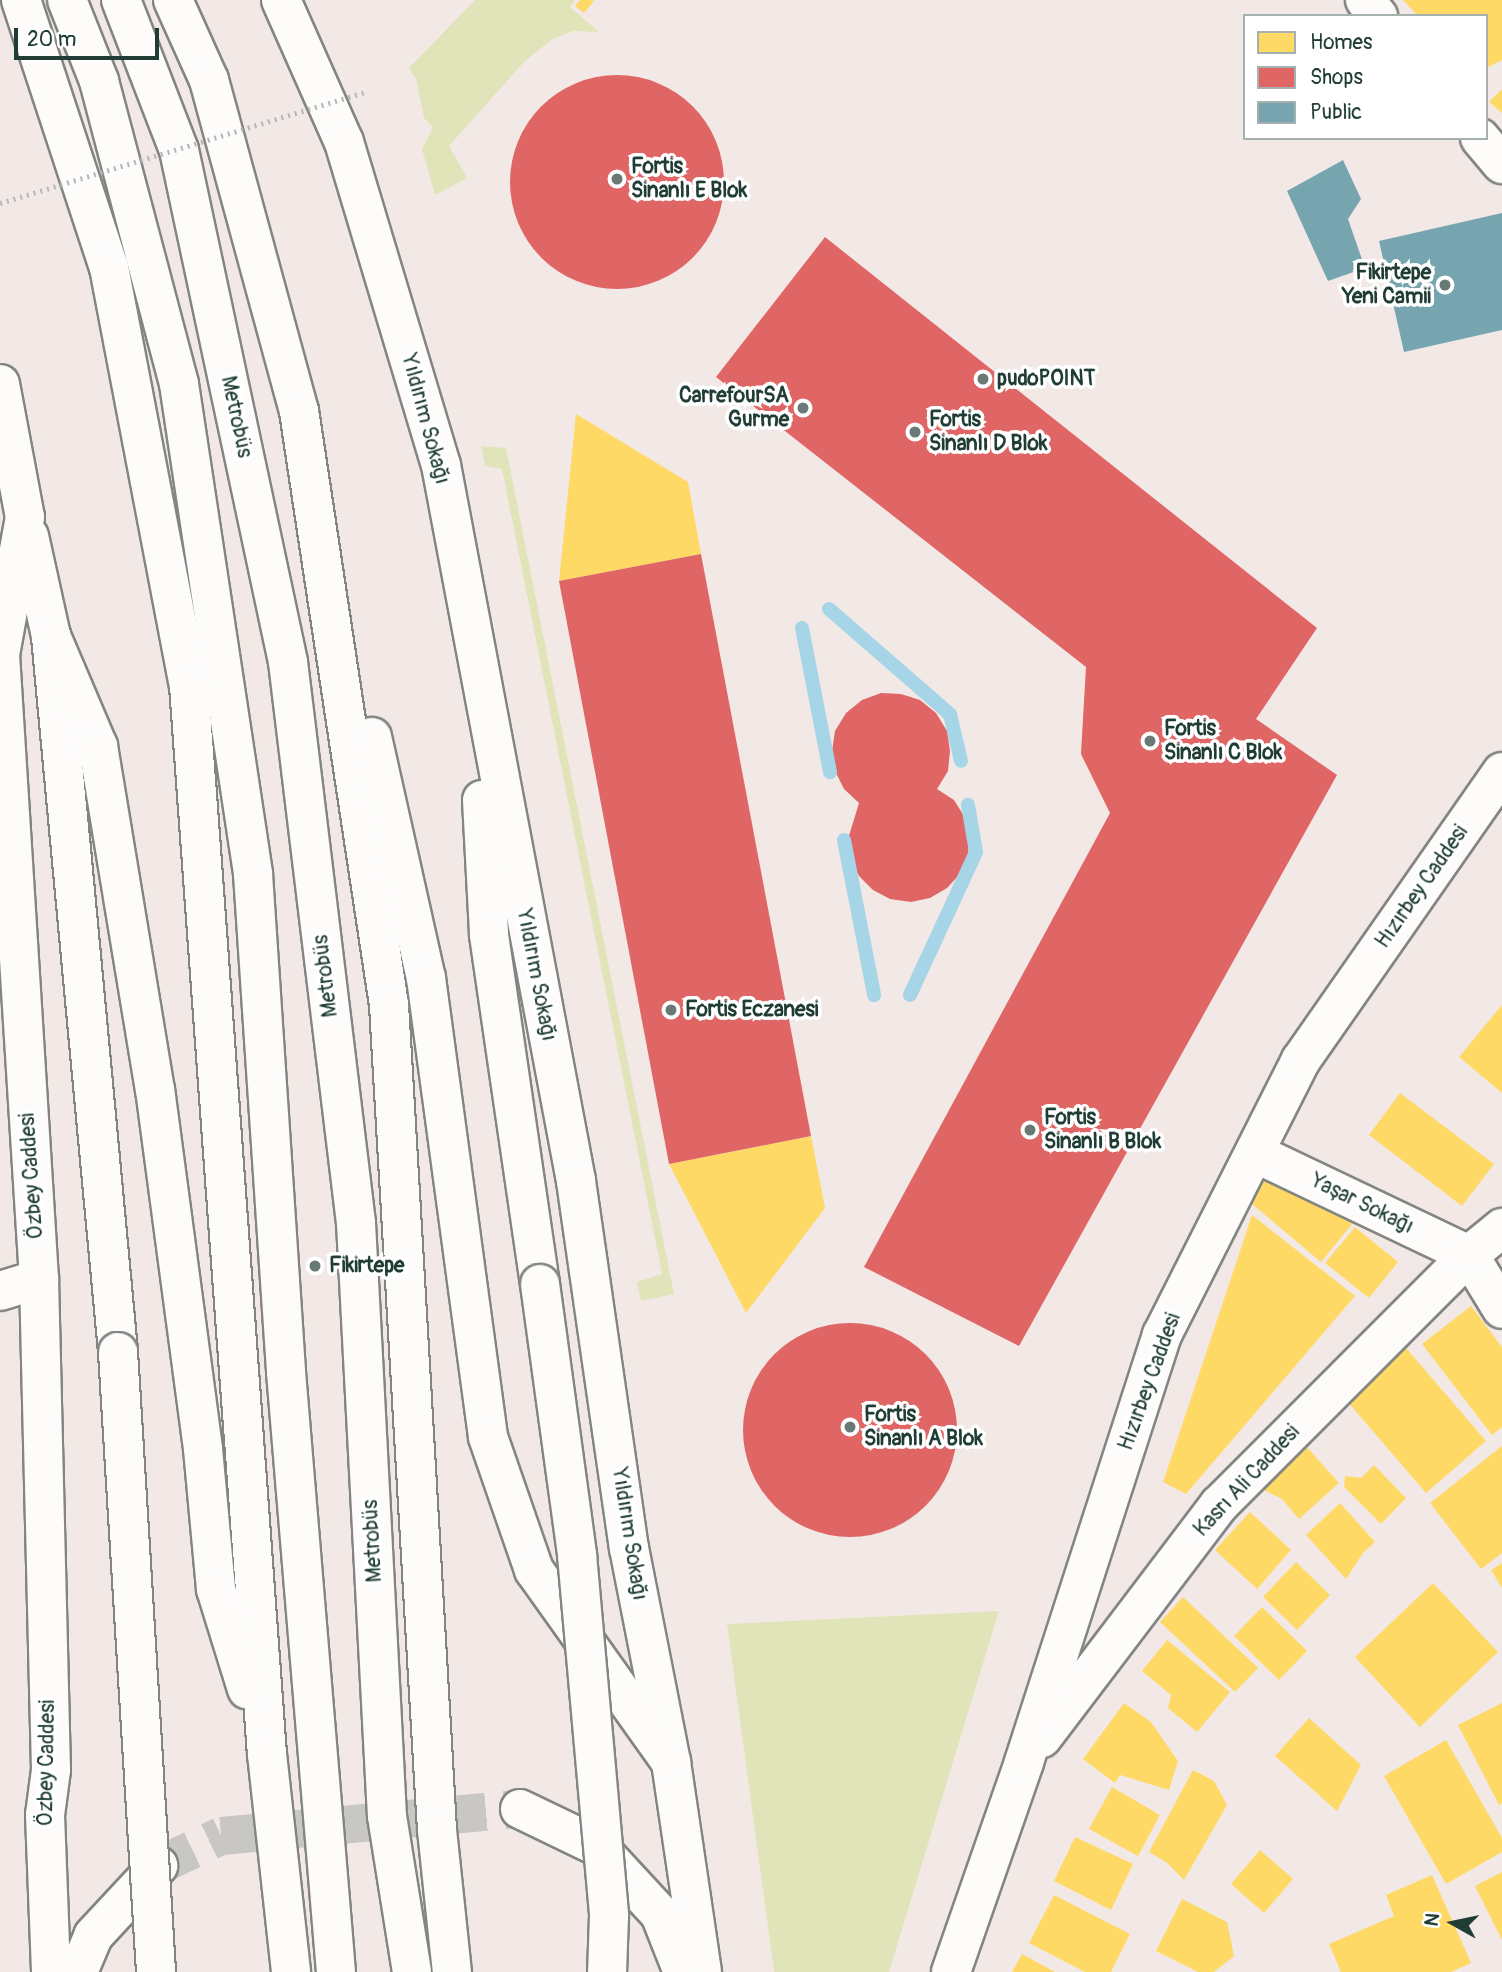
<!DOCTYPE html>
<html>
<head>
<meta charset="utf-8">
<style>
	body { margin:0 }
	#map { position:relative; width:1502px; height:1972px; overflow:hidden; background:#f2e9e7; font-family:Pangolin,sans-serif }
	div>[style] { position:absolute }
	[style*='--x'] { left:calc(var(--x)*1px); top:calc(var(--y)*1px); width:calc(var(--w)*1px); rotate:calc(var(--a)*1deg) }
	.green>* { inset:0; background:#e1e4b8 }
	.homes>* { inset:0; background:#ffd966 }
	.shops>* { inset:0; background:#e06666 }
	.round { border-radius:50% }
	.public>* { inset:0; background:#76a5af }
	.stream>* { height:14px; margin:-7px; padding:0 7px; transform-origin:7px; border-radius:7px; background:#a5d5e6 }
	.major-tunnel>* { height:38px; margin-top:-19px; transform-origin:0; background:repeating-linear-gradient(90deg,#c8c7c3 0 38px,transparent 0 57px) }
	.roads { filter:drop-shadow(2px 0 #838582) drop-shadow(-2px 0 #838582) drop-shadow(0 2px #838582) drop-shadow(0 -2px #838582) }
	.minor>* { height:38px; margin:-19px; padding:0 19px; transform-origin:19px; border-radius:19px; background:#fdfcfb }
	.major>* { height:38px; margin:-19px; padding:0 19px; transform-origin:19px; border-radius:19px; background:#fdfcfb }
	.highway>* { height:38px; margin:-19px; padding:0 19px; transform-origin:19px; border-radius:19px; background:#fdfcfb }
	.path-bridge>* { height:4.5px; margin-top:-2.25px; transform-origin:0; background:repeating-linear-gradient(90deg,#b4b6b5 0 2px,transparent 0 7px) }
	.bridges { filter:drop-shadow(2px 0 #838582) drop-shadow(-2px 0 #838582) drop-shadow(0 2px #838582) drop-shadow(0 -2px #838582) }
	.major-bridge>* { height:38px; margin:-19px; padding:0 19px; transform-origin:19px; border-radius:19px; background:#fdfcfb }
	.dots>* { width:19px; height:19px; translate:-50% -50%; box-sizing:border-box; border:4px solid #fff; border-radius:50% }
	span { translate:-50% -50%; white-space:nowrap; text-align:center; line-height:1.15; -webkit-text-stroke:7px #fff; paint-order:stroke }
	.poi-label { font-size:21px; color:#1f3d34; font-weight:700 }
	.left { translate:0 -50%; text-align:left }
	.right { translate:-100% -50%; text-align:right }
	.street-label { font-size:21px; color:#1f3d34 }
	.legend { position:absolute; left:1243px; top:14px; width:245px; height:126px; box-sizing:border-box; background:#fff; border:2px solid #a5b1ae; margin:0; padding:9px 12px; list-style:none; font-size:21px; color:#1f3d34 }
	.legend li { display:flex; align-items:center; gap:14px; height:35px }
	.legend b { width:35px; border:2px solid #a5b1ae }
	.north { position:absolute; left:1418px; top:1888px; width:70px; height:70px; -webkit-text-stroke:5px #fff; paint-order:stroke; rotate:279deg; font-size:19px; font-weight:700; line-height:28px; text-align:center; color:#1f3d34 }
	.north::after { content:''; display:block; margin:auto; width:24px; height:32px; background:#1f3d34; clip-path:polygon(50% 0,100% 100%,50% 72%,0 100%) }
	.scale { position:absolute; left:14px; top:28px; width:145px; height:32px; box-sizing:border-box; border:4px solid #1f3d34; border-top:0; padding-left:9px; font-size:21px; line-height:24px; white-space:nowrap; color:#1f3d34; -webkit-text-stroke:5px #fff; paint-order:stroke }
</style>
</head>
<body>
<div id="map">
	<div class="green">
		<i style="clip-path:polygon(475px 0,575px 0,570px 7px,599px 32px,573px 31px,551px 40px,524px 62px,449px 146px,467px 178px,435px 195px,422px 149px,433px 127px,424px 118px,416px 79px,409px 68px)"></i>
		<i style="clip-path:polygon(481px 446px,506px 448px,674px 1294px,641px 1301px,637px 1282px,662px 1274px,502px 469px,485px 466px)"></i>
		<i style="clip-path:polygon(999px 1611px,889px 1972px,774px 1972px,727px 1624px)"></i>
	</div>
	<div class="homes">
		<i style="clip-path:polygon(580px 0,593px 0,594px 1px,584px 13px,575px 6px)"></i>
		<i style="clip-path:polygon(1403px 0,1502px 0,1502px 60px,1486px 68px,1486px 16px,1418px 16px)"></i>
		<i style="clip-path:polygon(1502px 89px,1502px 113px,1489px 102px)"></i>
		<i style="clip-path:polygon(576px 414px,688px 482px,701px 554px,559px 581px)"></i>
		<i style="clip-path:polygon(1090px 605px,1219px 611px,1212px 727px,1268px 841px,1152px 899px,1081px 754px)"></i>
		<i style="clip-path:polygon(1032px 984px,1152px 1050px,1028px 1276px,908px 1210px)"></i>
		<i style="clip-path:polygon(1502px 1005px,1502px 1093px,1459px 1057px)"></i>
		<i style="clip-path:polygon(1400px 1093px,1494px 1164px,1462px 1206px,1369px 1135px)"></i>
		<i style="clip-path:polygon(811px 1136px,825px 1208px,746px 1313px,669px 1164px)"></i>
		<i style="clip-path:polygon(1266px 1174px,1362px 1212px,1321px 1262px,1246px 1199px)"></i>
		<i style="clip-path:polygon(1252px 1215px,1355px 1296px,1186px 1494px,1163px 1482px)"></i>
		<i style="clip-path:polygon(1355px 1227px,1398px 1262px,1369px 1298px,1325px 1263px)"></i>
		<i style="clip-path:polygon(1471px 1306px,1502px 1347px,1502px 1427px,1492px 1435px,1422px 1344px)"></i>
		<i style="clip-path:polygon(1406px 1348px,1486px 1441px,1426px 1493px,1346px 1400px)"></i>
		<i style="clip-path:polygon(1306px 1446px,1339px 1483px,1299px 1519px,1282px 1499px,1260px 1488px)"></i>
		<i style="clip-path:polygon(1502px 1446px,1502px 1553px,1481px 1569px,1430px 1503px)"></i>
		<i style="clip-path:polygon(1374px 1465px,1406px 1498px,1381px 1524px,1344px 1487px,1345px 1476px,1361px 1478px)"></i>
		<i style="clip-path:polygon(1340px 1503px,1375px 1542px,1363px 1553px,1346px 1579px,1306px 1535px)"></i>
		<i style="clip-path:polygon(1250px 1512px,1291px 1550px,1257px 1589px,1215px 1550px)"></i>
		<i style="clip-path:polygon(1296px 1562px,1330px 1595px,1297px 1630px,1263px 1597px)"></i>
		<i style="clip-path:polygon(1502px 1563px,1502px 1588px,1491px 1570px)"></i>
		<i style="clip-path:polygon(1433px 1583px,1498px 1652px,1420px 1727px,1355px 1657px)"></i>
		<i style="clip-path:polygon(1183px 1597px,1258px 1668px,1235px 1692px,1160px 1622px)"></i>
		<i style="clip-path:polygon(1262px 1607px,1307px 1651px,1279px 1680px,1234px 1636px)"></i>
		<i style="clip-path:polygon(1167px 1640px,1230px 1692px,1197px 1732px,1168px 1708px,1171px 1695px,1142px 1671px)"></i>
		<i style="clip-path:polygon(1124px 1703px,1151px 1722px,1178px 1761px,1169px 1790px,1120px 1775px,1115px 1783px,1083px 1759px)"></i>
		<i style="clip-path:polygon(1502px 1703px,1502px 1803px,1499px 1805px,1458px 1725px)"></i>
		<i style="clip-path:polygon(1309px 1718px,1361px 1765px,1337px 1811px,1275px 1756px)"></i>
		<i style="clip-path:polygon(1446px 1740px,1502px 1838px,1502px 1852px,1446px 1884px,1384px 1776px)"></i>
		<i style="clip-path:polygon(1193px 1770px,1214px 1781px,1227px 1805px,1184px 1880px,1166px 1862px,1149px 1852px)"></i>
		<i style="clip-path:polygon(1112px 1787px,1160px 1815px,1138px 1856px,1089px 1829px)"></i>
		<i style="clip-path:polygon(1075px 1837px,1133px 1864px,1111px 1910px,1054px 1881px)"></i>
		<i style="clip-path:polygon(1260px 1850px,1293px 1879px,1264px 1913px,1231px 1884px)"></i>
		<i style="clip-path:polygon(1502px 1872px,1502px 1940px,1475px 1886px)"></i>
		<i style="clip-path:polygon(1432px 1875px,1471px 1963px,1451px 1972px,1341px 1972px,1329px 1944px,1394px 1916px,1386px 1895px)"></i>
		<i style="clip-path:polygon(1054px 1895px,1130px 1934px,1111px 1972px,1085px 1972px,1029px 1943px)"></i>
		<i style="clip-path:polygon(1182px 1899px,1227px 1922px,1234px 1956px,1214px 1972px,1198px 1972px,1156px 1951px)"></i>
		<i style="clip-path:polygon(1022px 1954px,1055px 1972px,1012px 1972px)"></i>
	</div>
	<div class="shops">
		<i class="round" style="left:510px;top:75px;width:214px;height:214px"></i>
		<i style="clip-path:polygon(825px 237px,1317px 628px,1256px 719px,1337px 775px,1019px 1346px,864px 1267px,1110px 813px,1081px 754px,1086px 667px,716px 377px)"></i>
		<i style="clip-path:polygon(701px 554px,811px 1136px,669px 1164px,559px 581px)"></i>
		<i style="clip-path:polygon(881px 693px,901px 694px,920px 700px,936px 713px,947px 731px,950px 751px,948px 771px,937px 789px,954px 800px,964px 816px,969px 836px,968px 855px,960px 874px,947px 888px,930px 898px,911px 902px,890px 899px,873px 890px,859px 876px,850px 859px,848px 839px,859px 803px,844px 789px,835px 771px,832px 751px,835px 731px,846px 713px,862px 700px)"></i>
		<i class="round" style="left:743px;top:1323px;width:214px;height:214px"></i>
	</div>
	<div class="public">
		<i style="clip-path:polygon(1343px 160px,1361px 199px,1348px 219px,1365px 268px,1328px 281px,1287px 191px)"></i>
		<i style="clip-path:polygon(1502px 213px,1502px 330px,1404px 352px,1379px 241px)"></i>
	</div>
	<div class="stream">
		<i style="--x:829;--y:609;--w:160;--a:41"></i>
		<i style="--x:950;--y:714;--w:48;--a:76.8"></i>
		<i style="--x:802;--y:628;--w:147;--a:79"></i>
		<i style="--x:844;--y:840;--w:158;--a:79"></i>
		<i style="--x:910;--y:995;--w:157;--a:-65.2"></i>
		<i style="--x:976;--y:852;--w:48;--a:-99.7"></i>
	</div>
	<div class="major-tunnel">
		<i style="--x:158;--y:1866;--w:70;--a:-25.5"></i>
		<i style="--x:221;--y:1836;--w:300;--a:-5.2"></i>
	</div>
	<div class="roads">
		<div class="minor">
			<i style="--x:67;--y:0;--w:87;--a:68.4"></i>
			<i style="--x:99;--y:81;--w:313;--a:75.2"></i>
			<i style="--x:179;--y:384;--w:496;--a:81.4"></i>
			<i style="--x:253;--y:874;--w:499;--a:86.2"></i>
			<i style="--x:286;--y:1372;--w:602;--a:85.24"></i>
			<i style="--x:121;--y:0;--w:161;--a:68.9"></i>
			<i style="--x:179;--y:150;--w:523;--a:77.98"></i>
			<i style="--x:288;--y:662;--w:565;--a:83.09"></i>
			<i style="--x:356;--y:1223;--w:594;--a:87.01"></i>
			<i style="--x:387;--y:1816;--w:158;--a:80.9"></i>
			<i style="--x:1365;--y:0;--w:21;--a:51"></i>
			<i style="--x:1480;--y:138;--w:34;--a:50"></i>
			<i style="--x:1255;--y:1153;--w:237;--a:25.5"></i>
			<i style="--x:1469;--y:1255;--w:63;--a:58.6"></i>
			<i style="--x:0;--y:1291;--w:41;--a:-17.1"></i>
			<i style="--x:1042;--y:1738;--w:293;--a:-52.8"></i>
			<i style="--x:1219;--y:1505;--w:354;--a:-45"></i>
			<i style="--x:1469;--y:1255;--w:43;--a:-39.3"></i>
			<i style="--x:951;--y:1972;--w:222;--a:-70.8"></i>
			<i style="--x:1024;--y:1762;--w:449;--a:-72.1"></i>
			<i style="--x:1162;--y:1335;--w:308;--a:-63.2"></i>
			<i style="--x:1301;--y:1060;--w:351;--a:-55.1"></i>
		</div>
		<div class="major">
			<i style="--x:281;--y:0;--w:155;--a:66.1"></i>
			<i style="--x:344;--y:142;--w:337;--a:73.3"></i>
			<i style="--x:441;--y:465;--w:729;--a:79.32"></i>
			<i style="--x:576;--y:1181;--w:371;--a:81.8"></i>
			<i style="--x:629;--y:1548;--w:218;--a:78.9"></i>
			<i style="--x:671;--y:1762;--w:212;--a:81.6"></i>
			<i style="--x:0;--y:384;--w:135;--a:79.4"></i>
			<i style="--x:25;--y:517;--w:139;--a:100.3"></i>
			<i style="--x:0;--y:654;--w:626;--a:86.43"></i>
			<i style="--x:39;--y:1279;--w:491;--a:88.6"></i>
			<i style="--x:51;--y:1770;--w:45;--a:97.6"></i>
			<i style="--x:45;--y:1815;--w:157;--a:87.8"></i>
			<i style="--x:29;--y:536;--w:102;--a:77.6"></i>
			<i style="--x:51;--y:636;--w:719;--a:84.65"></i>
			<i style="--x:482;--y:800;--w:135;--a:87"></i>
			<i style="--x:489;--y:935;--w:353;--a:81.7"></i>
			<i style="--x:520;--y:1809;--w:85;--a:25.7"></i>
			<i style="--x:597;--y:1846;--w:93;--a:47.2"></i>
			<i style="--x:660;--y:1914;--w:62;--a:68.4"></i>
			<i style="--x:78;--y:1972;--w:39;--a:-67"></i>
			<i style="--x:93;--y:1936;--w:96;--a:-47.1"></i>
		</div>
		<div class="highway">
			<i style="--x:21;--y:0;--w:281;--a:71.8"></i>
			<i style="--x:109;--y:267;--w:426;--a:79.2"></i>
			<i style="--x:189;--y:685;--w:1072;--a:85.83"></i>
			<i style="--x:267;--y:1754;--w:219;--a:83.7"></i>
			<i style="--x:173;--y:0;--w:88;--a:65.8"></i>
			<i style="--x:209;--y:80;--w:343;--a:74.8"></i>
			<i style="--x:299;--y:411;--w:601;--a:81.38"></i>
			<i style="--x:389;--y:1005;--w:826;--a:86.67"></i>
			<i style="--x:437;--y:1830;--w:143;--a:84"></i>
			<i style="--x:51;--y:636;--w:120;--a:66.9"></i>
			<i style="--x:98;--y:746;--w:348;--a:80.6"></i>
			<i style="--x:155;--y:1089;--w:363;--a:82.4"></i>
			<i style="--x:203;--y:1449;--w:141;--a:84.7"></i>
			<i style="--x:216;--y:1589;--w:105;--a:72.8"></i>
			<i style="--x:372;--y:737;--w:247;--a:77.4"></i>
			<i style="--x:426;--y:978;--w:463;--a:82.3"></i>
			<i style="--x:488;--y:1437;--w:141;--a:70.9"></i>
			<i style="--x:534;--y:1570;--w:236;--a:54.5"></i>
		</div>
	</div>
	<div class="path-bridge">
		<i style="--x:0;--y:203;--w:382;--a:-16.9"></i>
	</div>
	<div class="bridges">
		<div class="major-bridge">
			<i style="--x:540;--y:1284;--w:274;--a:82.2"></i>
			<i style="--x:577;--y:1555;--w:362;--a:84.9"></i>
			<i style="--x:609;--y:1916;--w:56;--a:92"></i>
			<i style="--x:118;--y:1352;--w:621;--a:86.49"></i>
		</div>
	</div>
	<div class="dots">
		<i style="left:617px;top:179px;background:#697973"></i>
		<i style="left:1445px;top:285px;background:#697973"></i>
		<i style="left:983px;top:379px;background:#697973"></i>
		<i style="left:803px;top:408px;background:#697973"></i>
		<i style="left:915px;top:432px;background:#697973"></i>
		<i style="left:1150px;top:741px;background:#697973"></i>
		<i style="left:671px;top:1010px;background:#697973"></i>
		<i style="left:1030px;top:1130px;background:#697973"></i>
		<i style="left:315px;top:1266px;background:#697973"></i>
		<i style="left:850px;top:1427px;background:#697973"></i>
	</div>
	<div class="poi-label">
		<span class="left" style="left:631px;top:179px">Fortis<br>Sinanlı E Blok</span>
		<span class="right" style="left:1431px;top:285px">Fikirtepe<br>Yeni Camii</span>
		<span class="left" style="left:997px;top:379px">pudoPOINT</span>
		<span class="right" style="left:789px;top:408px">CarrefourSA<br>Gurme</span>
		<span class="left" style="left:929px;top:432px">Fortis<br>Sinanlı D Blok</span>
		<span class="left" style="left:1164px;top:741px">Fortis<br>Sinanlı C Blok</span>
		<span class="left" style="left:685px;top:1010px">Fortis Eczanesi</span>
		<span class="left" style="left:1044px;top:1130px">Fortis<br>Sinanlı B Blok</span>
		<span class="left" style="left:329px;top:1266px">Fikirtepe</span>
		<span class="left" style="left:864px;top:1427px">Fortis<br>Sinanlı A Blok</span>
	</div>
	<div class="street-label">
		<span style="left:236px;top:417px;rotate:78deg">Metrobüs</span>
		<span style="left:425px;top:419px;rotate:75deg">Yıldırım Sokağı</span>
		<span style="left:1422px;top:887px;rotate:-55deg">Hızırbey Caddesi</span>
		<span style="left:536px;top:975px;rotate:79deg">Yıldırım Sokağı</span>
		<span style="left:326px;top:976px;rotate:-97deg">Metrobüs</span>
		<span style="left:32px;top:1176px;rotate:-94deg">Özbey Caddesi</span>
		<span style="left:1362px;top:1204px;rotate:26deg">Yaşar Sokağı</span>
		<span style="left:1150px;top:1382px;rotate:-70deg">Hızırbey Caddesi</span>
		<span style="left:1247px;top:1481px;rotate:-47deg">Kasrı Ali Caddesi</span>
		<span style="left:629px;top:1534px;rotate:81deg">Yıldırım Sokağı</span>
		<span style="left:373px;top:1541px;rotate:-93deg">Metrobüs</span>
		<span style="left:47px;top:1763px;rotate:-89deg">Özbey Caddesi</span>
	</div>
	<ul class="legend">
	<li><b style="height:19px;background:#ffd966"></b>Homes</li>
	<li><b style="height:19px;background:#e06666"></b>Shops</li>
	<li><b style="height:19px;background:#76a5af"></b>Public</li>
	</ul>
	<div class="north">N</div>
	<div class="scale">20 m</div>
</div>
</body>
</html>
